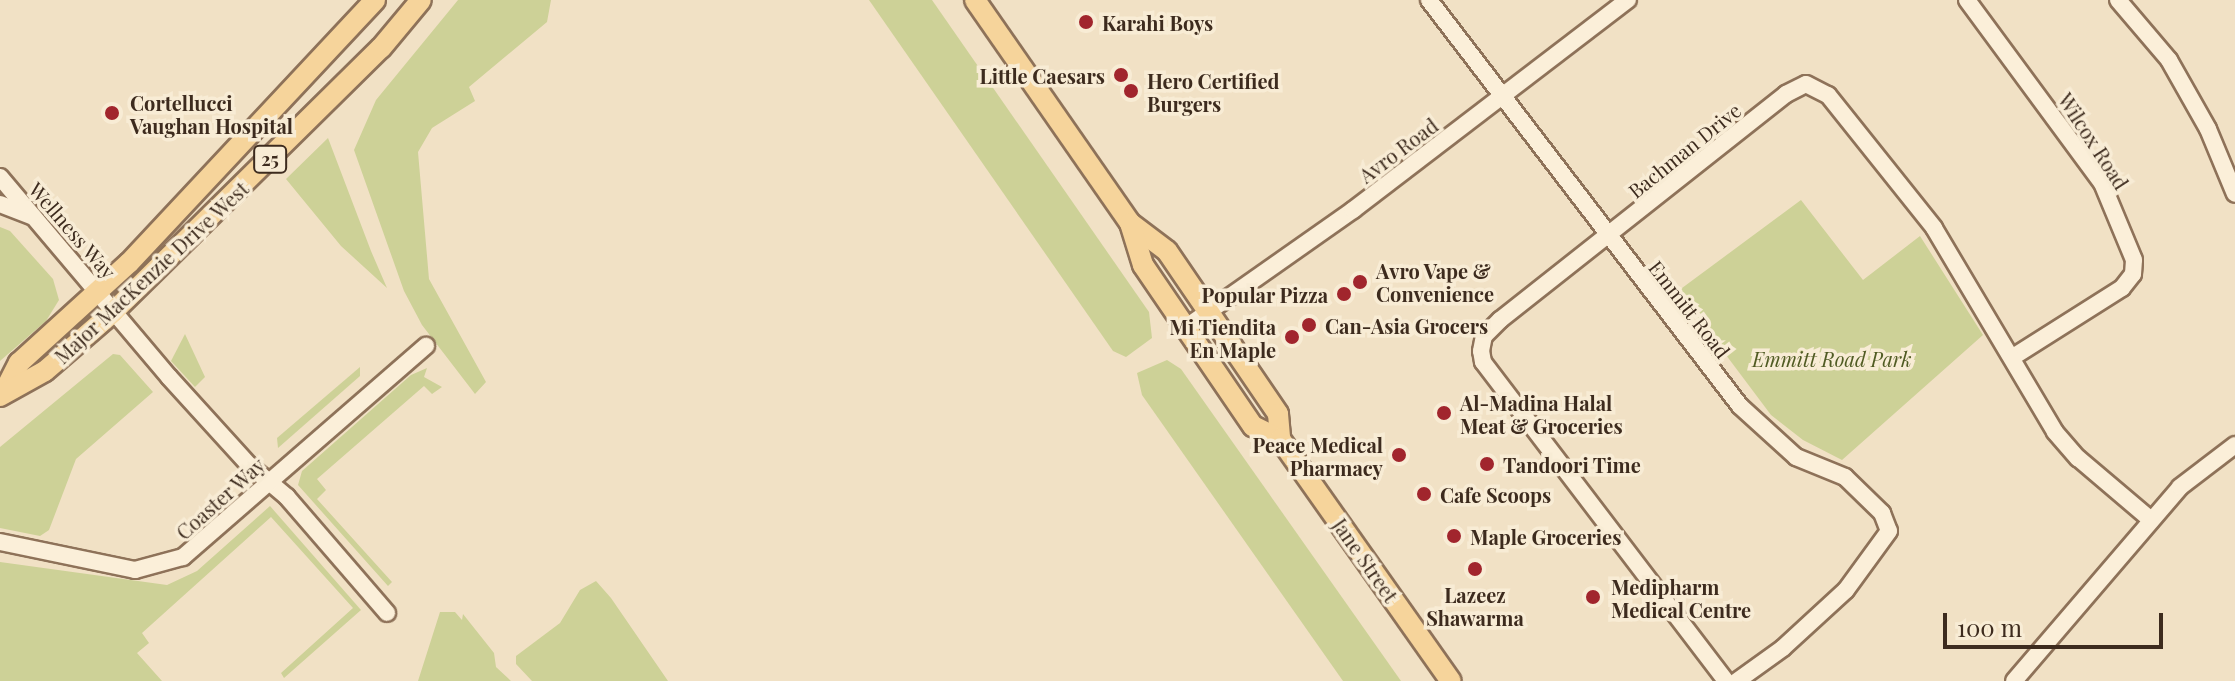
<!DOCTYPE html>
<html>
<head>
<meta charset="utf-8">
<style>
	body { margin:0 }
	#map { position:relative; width:2235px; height:681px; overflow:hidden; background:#f1e1c5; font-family:"Playfair Display",serif }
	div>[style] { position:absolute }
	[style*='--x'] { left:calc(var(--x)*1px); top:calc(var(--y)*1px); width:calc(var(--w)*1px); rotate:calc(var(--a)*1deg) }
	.green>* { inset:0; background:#cdd197 }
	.roads { filter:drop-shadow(2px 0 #8e7259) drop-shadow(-2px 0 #8e7259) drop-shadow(0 2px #8e7259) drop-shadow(0 -2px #8e7259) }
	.minor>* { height:16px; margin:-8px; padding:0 8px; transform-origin:8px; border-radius:8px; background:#fbefd9 }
	.major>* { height:20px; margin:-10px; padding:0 10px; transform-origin:10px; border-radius:10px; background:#f6d49b }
	.dots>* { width:22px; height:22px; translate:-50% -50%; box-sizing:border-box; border:4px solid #f8ecd5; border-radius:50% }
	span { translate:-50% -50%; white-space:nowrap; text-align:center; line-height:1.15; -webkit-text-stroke:7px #f8ecd5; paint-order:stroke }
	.shield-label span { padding:2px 6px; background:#f8ecd5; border:2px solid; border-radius:6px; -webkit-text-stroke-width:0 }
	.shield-label { font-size:18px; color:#3d2b1e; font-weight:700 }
	.poi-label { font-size:20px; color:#3d2b1e; font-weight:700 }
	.left { translate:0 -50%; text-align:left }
	.right { translate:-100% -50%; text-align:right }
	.street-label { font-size:20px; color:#3d2b1e }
	.park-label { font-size:20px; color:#505b23; font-style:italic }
	.scale { position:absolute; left:1943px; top:613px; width:220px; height:36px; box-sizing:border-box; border:4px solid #3d2b1e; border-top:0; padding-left:10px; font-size:24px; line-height:28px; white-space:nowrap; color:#3d2b1e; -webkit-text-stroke:6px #f8ecd5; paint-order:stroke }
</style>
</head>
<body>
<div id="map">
	<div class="green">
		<i style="clip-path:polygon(458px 0,551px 0,547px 22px,469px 87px,475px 101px,432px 128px,418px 152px,429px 279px,486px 382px,475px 394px,422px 325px,404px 291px,354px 150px,376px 100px)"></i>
		<i style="clip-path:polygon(869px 0,932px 0,1149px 312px,1152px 338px,1126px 357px,1113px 351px)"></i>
		<i style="clip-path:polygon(328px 138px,371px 251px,387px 288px,341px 246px,286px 179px)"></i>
		<i style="clip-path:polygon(1801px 200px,1863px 280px,1920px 236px,1983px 335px,1842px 460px,1803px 440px,1771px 415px,1678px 291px)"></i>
		<i style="clip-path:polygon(0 227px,10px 231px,53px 279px,59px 300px,46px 321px,0 361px)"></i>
		<i style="clip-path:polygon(185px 334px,205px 377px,195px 387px,171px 361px)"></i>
		<i style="clip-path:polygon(113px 354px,120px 355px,153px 392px,76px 459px,49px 530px,40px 536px,0 528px,0 447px)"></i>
		<i style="clip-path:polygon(1167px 360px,1181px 369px,1401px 681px,1343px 681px,1142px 395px,1137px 373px)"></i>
		<i style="clip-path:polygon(360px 367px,360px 376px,278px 448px,277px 438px)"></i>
		<i style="clip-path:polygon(427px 368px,424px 377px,442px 387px,432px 394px,424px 386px,317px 479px,326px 490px,317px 499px,392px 582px,388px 586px,298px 485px,302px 471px,411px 375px)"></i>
		<i style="clip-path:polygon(270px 506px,361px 610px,284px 678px,281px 673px,353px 608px,271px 517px,142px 633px,149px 643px,137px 653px,162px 681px,0 681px,0 562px,167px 585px,197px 571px)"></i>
		<i style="clip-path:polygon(596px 581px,611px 598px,668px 681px,532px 681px,516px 664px,516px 656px,560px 623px,580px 590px)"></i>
		<i style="clip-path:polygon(440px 612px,455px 612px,462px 620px,463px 614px,494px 653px,496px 667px,511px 681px,418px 681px)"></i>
	</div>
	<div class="roads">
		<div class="minor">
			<i style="--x:1429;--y:0;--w:511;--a:52.55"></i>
			<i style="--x:1740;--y:406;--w:76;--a:42.3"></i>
			<i style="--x:1796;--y:457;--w:53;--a:22.2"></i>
			<i style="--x:1845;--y:477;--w:52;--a:44.2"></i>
			<i style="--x:1882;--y:513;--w:19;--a:69"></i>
			<i style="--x:1889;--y:531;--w:73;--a:126.1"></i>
			<i style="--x:1846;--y:590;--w:86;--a:137.4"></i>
			<i style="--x:1783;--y:648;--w:57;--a:144.3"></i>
			<i style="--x:1967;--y:0;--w:227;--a:53.6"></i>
			<i style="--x:2102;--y:183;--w:83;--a:67.4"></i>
			<i style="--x:2134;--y:260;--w:14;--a:94"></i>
			<i style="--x:2133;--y:274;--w:18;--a:128"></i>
			<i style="--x:2122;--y:288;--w:129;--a:147.7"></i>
			<i style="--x:2118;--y:0;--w:79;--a:49.6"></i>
			<i style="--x:2169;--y:60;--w:79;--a:60.5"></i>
			<i style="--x:2208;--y:129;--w:70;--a:67.4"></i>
			<i style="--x:0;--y:177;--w:262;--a:49.8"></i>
			<i style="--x:169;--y:377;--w:119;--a:47.7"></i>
			<i style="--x:249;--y:465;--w:50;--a:40.1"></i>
			<i style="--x:287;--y:497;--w:153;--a:49.2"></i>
			<i style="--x:0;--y:204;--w:34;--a:21"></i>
			<i style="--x:1188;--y:326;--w:202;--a:-35.1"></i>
			<i style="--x:1353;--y:210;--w:346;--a:-37.4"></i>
			<i style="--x:0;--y:542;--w:138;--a:11.7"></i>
			<i style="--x:135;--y:570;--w:50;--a:-15.2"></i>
			<i style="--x:183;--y:557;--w:322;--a:-41"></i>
			<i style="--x:1726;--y:681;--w:401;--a:-127.3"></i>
			<i style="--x:1483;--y:362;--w:11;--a:-100"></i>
			<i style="--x:1481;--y:351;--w:15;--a:-79"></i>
			<i style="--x:1484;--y:336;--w:23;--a:-45"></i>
			<i style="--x:1500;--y:320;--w:365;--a:-38.3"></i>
			<i style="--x:1786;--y:94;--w:22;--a:-27"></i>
			<i style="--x:1806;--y:84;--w:25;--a:27"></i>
			<i style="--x:1828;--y:95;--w:170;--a:51.4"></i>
			<i style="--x:1934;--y:228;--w:237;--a:59.3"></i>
			<i style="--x:2055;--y:432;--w:35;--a:49"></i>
			<i style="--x:2078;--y:458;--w:96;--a:40.3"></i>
			<i style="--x:2014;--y:681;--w:255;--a:-49.4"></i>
			<i style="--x:2180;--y:487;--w:69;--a:-37.4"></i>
		</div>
		<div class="major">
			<i style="--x:975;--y:0;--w:272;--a:55.2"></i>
			<i style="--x:1130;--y:223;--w:46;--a:37.1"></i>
			<i style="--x:1167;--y:251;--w:197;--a:55.7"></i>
			<i style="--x:1278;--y:414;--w:25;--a:85"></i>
			<i style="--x:1130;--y:223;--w:44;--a:72.8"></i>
			<i style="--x:1143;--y:265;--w:195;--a:55.7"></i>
			<i style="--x:1253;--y:426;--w:30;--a:26"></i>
			<i style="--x:1280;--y:439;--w:296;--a:54.8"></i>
			<i style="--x:4;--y:392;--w:33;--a:-63"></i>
			<i style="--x:19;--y:363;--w:149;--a:-42.3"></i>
			<i style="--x:129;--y:263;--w:360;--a:-46.9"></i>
			<i style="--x:0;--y:396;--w:51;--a:-29.1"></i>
			<i style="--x:45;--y:371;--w:90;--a:-40.9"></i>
			<i style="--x:113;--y:312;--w:376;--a:-44.6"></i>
			<i style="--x:381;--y:48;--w:62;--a:-50.2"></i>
		</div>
	</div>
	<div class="dots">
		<i style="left:1086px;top:22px;background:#a1252d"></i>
		<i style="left:1121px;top:75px;background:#a1252d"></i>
		<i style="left:1131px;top:91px;background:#a1252d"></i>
		<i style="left:112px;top:113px;background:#a1252d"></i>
		<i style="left:1360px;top:282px;background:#a1252d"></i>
		<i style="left:1344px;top:294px;background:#a1252d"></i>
		<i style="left:1309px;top:325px;background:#a1252d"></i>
		<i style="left:1292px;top:337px;background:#a1252d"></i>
		<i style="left:1444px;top:413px;background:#a1252d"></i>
		<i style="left:1399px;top:455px;background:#a1252d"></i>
		<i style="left:1487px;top:464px;background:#a1252d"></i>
		<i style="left:1424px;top:494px;background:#a1252d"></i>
		<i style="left:1454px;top:536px;background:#a1252d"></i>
		<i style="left:1475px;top:569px;background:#a1252d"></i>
		<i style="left:1593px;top:597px;background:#a1252d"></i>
	</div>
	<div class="shield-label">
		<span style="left:270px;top:159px">25</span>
	</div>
	<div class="poi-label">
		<span class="left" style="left:1102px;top:22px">Karahi Boys</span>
		<span class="right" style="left:1105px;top:75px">Little Caesars</span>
		<span class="left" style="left:1147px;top:92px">Hero Certified<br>Burgers</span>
		<span class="left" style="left:130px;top:114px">Cortellucci<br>Vaughan Hospital</span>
		<span class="left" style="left:1376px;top:282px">Avro Vape &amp;<br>Convenience</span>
		<span class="right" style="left:1328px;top:294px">Popular Pizza</span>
		<span class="left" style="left:1325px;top:325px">Can-Asia Grocers</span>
		<span class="right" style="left:1276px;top:338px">Mi Tiendita<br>En Maple</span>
		<span class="left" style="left:1460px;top:414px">Al-Madina Halal<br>Meat &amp; Groceries</span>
		<span class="right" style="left:1383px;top:456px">Peace Medical<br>Pharmacy</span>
		<span class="left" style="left:1503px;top:464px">Tandoori Time</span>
		<span class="left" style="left:1440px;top:494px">Cafe Scoops</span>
		<span class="left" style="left:1470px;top:536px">Maple Groceries</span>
		<span class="left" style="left:1611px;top:598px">Medipharm<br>Medical Centre</span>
		<span style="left:1475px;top:606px">Lazeez<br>Shawarma</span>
	</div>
	<div class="street-label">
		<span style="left:2094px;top:141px;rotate:57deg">Wilcox Road</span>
		<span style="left:1398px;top:150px;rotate:-37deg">Avro Road</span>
		<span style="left:1684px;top:150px;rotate:-39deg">Bachman Drive</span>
		<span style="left:73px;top:230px;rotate:49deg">Wellness Way</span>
		<span style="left:151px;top:272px;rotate:-43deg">Major MacKenzie Drive West</span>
		<span style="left:1690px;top:309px;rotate:52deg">Emmitt Road</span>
		<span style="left:220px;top:498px;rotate:-42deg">Coaster Way</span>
		<span style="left:1366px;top:560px;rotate:55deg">Jane Street</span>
	</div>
	<div class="park-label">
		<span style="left:1832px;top:358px">Emmitt Road Park</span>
	</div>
	<div class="scale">100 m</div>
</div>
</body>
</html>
